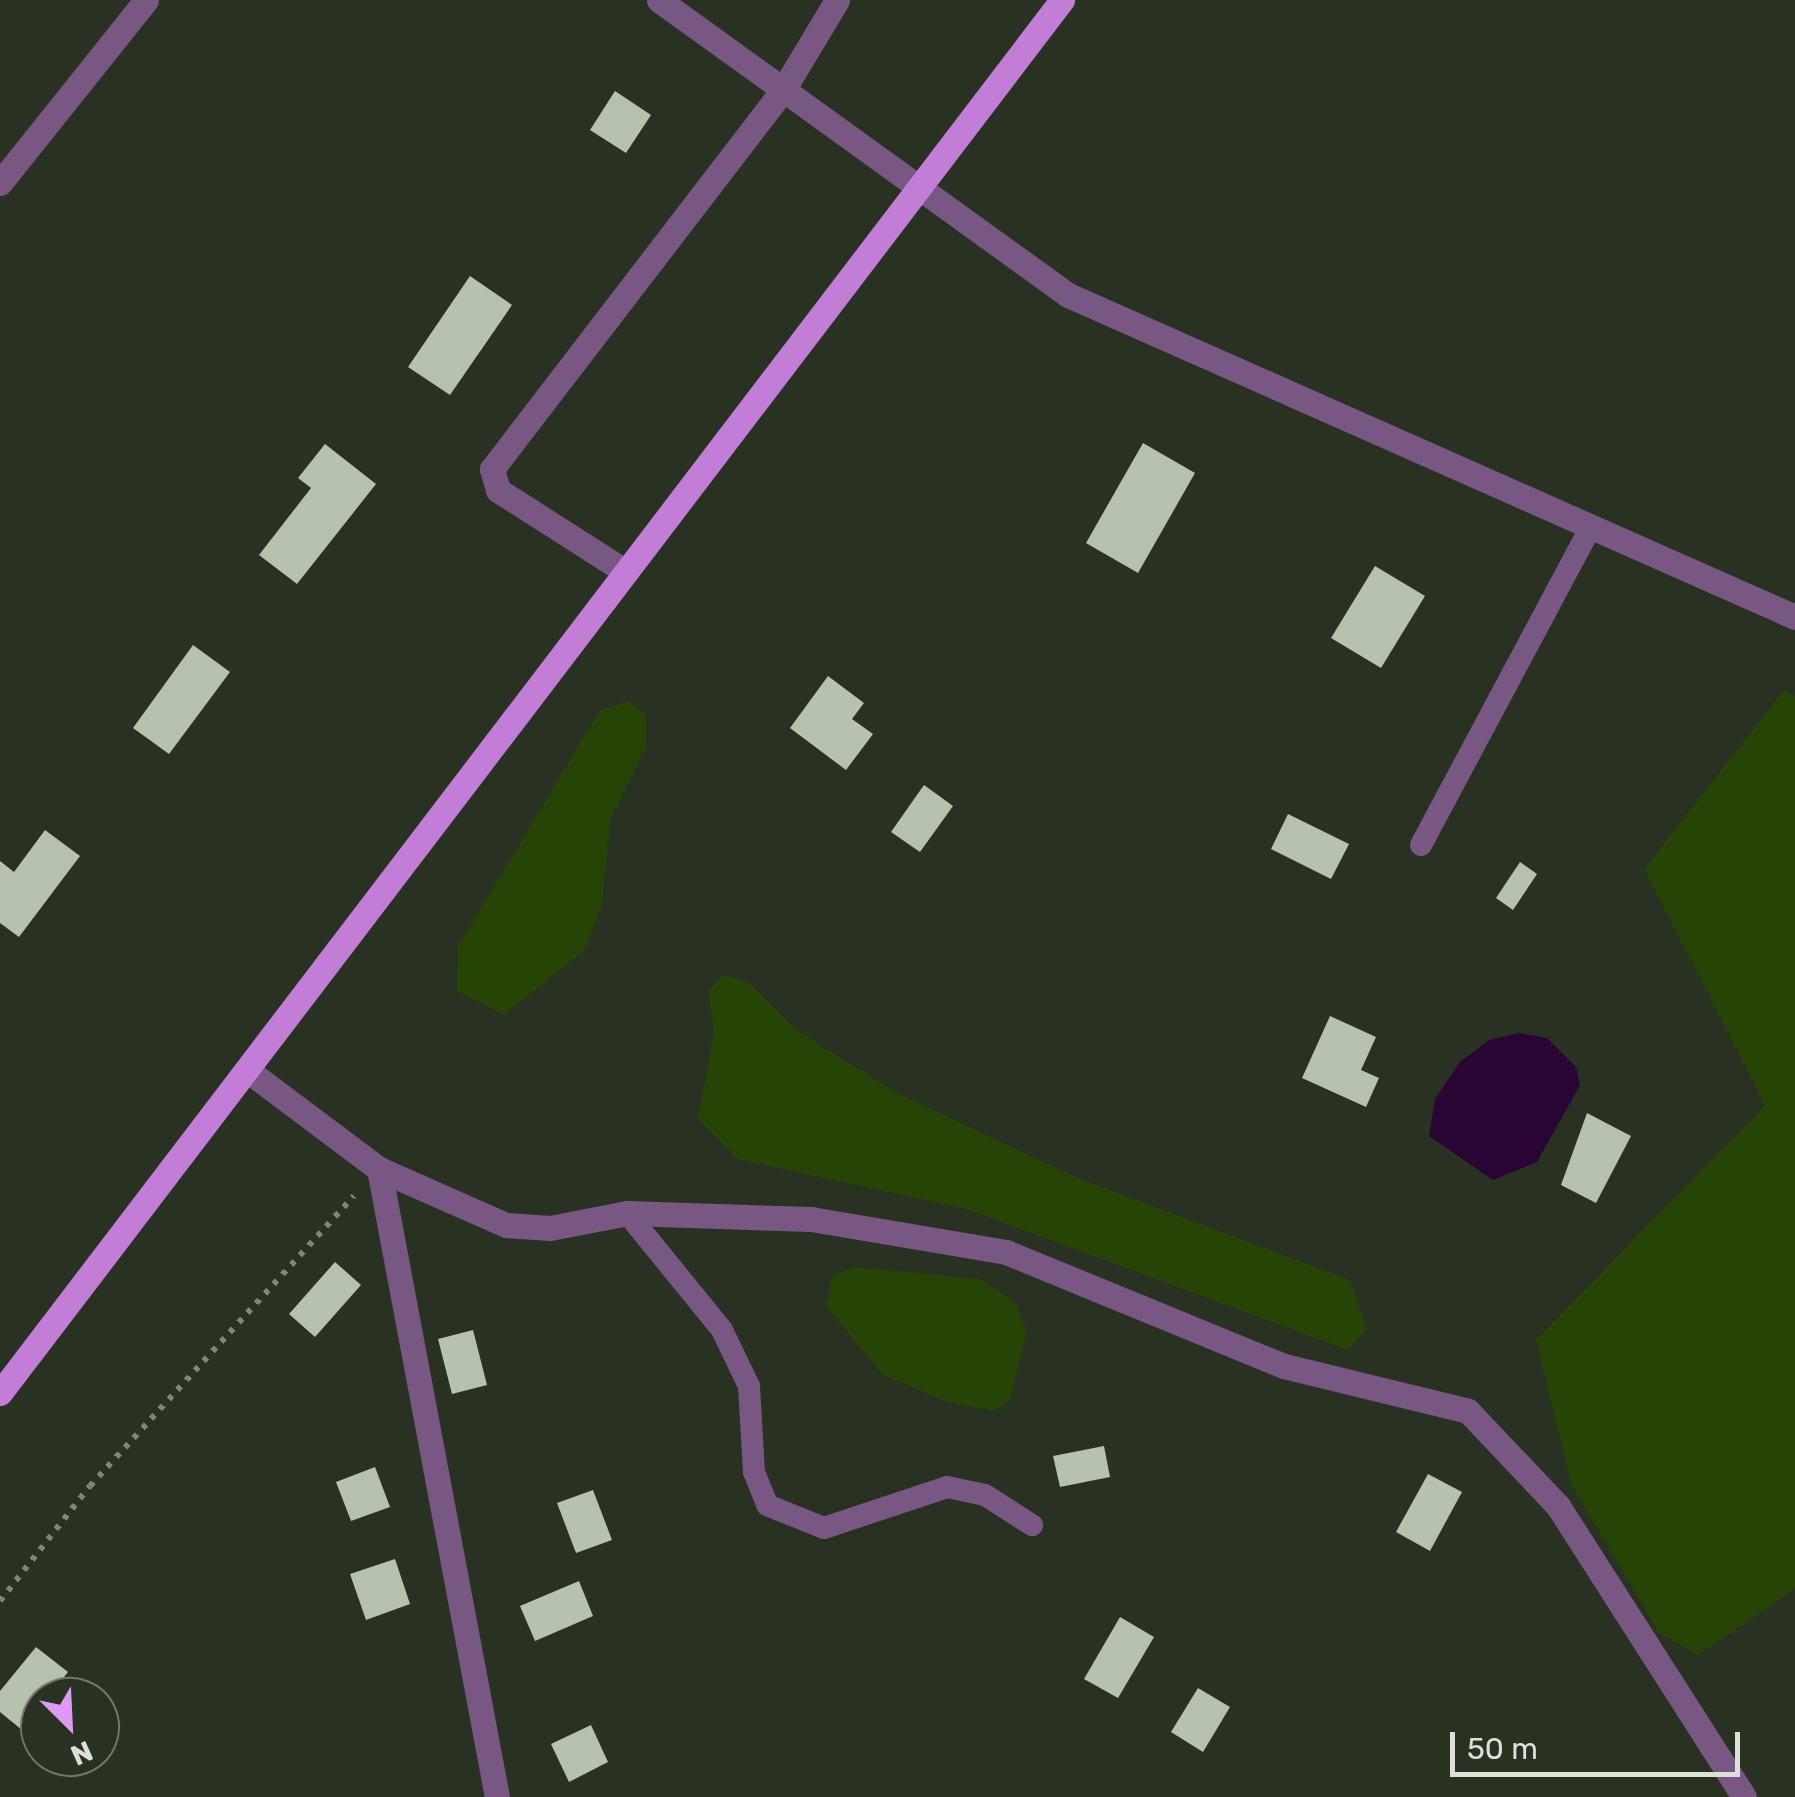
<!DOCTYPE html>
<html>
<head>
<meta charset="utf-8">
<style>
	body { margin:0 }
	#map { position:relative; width:1795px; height:1797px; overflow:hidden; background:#283122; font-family:Rubik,sans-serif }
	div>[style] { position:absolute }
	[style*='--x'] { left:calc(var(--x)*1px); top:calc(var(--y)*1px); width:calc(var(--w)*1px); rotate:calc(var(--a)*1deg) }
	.green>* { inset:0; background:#254406 }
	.water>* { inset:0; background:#290533 }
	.building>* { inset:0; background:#b6c2af }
	.path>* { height:6px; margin-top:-3px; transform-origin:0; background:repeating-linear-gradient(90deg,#7e8579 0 5px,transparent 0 13px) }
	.lane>* { height:22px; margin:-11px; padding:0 11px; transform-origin:11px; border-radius:11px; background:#785783 }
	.street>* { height:25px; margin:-12.5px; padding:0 12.5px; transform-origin:12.5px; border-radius:12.5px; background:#785783 }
	.primary>* { height:25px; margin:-12.5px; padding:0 12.5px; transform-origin:12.5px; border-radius:12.5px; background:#c27dd7 }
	span { translate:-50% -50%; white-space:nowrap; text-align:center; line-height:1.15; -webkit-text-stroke:10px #283122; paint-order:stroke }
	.north { position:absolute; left:20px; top:1677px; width:100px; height:100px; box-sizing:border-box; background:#283122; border:2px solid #70776b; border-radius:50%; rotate:156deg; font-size:28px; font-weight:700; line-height:40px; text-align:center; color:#dbe1d8 }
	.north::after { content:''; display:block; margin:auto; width:35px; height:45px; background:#dd99f3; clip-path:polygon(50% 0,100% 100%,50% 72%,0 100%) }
	.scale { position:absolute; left:1450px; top:1732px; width:290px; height:45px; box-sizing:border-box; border:5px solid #dbe1d8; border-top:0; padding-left:12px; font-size:30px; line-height:35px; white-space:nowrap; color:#dbe1d8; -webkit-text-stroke:8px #283122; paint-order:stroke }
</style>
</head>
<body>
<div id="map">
	<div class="green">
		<i style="clip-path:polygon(1784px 690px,1795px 696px,1795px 1589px,1698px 1655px,1659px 1633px,1571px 1484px,1536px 1340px,1765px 1105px,1644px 869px)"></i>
		<i style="clip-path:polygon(629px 701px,646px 715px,646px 747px,610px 820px,602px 906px,584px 951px,504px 1015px,457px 991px,458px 946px,600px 710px)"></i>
		<i style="clip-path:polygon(723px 975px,748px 982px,796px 1030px,899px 1094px,1078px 1178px,1350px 1280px,1367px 1330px,1348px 1350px,966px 1209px,737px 1159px,698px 1119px,714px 1031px,708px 991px)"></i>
		<i style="clip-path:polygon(854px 1267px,981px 1279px,1016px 1303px,1027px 1332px,1010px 1400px,995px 1411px,947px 1402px,883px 1375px,826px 1306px,832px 1275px)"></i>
	</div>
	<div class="water">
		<i style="clip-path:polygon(1519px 1033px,1547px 1038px,1576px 1067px,1580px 1085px,1537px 1162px,1493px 1180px,1429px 1136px,1435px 1099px,1460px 1062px,1489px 1040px)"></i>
	</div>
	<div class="building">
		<i style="clip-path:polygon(615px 91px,651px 115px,626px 153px,590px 130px)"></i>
		<i style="clip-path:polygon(470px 276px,512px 305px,450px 395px,408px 367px)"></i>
		<i style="clip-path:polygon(1143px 443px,1195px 473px,1138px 573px,1086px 543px)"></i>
		<i style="clip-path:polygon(325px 444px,376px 484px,297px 584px,259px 555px,311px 488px,298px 478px)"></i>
		<i style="clip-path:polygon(1375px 566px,1425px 596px,1381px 668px,1331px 638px)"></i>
		<i style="clip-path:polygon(193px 645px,230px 672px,169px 754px,133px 728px)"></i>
		<i style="clip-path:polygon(828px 676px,864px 703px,852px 719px,873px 734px,846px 770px,790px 728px)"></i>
		<i style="clip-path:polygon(924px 785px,953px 806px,920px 852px,891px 832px)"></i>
		<i style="clip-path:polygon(1288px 814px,1349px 844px,1331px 879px,1271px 849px)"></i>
		<i style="clip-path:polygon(45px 830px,80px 856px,19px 937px,0 923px,0 861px,14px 872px)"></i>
		<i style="clip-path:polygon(1520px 862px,1537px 874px,1513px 910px,1496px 898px)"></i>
		<i style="clip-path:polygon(1330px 1016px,1376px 1037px,1361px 1070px,1379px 1078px,1366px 1107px,1302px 1078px)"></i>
		<i style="clip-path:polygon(1587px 1113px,1631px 1136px,1596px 1203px,1561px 1185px)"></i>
		<i style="clip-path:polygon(335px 1262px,361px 1285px,315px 1337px,289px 1314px)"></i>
		<i style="clip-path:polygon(473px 1330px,487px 1385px,452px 1394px,438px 1339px)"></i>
		<i style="clip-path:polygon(1104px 1446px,1110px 1477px,1060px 1487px,1053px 1456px)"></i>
		<i style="clip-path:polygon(375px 1467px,390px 1507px,351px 1521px,336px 1482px)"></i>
		<i style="clip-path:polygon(1428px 1474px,1462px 1492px,1430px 1551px,1396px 1532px)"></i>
		<i style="clip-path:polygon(593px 1490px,612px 1540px,576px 1553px,557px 1503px)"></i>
		<i style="clip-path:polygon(395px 1559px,410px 1604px,366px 1620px,350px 1574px)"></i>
		<i style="clip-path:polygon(579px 1581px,593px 1616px,535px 1641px,520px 1606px)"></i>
		<i style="clip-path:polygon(1120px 1617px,1154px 1637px,1118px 1698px,1084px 1679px)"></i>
		<i style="clip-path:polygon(36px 1647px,68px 1672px,22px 1730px,0 1712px,0 1691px)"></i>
		<i style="clip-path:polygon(1198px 1688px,1230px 1707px,1203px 1752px,1171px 1732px)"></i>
		<i style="clip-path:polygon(591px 1725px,608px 1762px,569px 1782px,551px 1744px)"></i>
	</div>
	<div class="path">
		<i style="--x:0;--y:1601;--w:146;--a:-52"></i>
		<i style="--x:90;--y:1486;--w:392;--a:-47.7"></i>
	</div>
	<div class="lane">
		<i style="--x:1421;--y:845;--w:361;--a:-61.9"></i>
		<i style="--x:627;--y:1213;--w:151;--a:50.9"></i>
		<i style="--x:722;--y:1330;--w:62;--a:64.3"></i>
		<i style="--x:749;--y:1386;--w:86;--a:86.7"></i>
		<i style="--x:754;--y:1472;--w:35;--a:68"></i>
		<i style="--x:767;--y:1505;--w:61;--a:22"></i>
		<i style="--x:824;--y:1528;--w:130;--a:-18.4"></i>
		<i style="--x:947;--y:1487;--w:39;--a:12"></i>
		<i style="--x:985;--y:1495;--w:56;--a:32.6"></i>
	</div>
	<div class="street">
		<i style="--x:659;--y:0;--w:504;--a:35.8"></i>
		<i style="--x:1068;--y:295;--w:795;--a:23.89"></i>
		<i style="--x:0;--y:183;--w:234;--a:-51.4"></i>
		<i style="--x:626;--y:572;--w:152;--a:-147.4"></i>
		<i style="--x:498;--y:490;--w:22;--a:-106"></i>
		<i style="--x:492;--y:469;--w:478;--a:-52.5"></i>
		<i style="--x:783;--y:90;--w:105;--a:-59"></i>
		<i style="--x:247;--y:1070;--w:165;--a:36.9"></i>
		<i style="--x:379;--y:1169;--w:139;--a:23.8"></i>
		<i style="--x:506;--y:1225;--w:44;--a:3.9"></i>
		<i style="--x:550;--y:1228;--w:78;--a:-11"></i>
		<i style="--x:627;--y:1213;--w:184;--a:1.9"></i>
		<i style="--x:811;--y:1219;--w:198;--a:9.6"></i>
		<i style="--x:1006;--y:1252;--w:300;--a:22.3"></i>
		<i style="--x:1284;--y:1366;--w:189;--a:13.7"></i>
		<i style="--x:1468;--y:1411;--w:131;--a:46.5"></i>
		<i style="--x:1558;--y:1506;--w:345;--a:57.4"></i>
		<i style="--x:379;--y:1169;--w:639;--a:79.36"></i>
	</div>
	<div class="primary">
		<i style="--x:0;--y:1393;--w:1752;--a:-52.68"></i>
	</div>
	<div class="north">N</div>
	<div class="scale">50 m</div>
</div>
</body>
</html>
